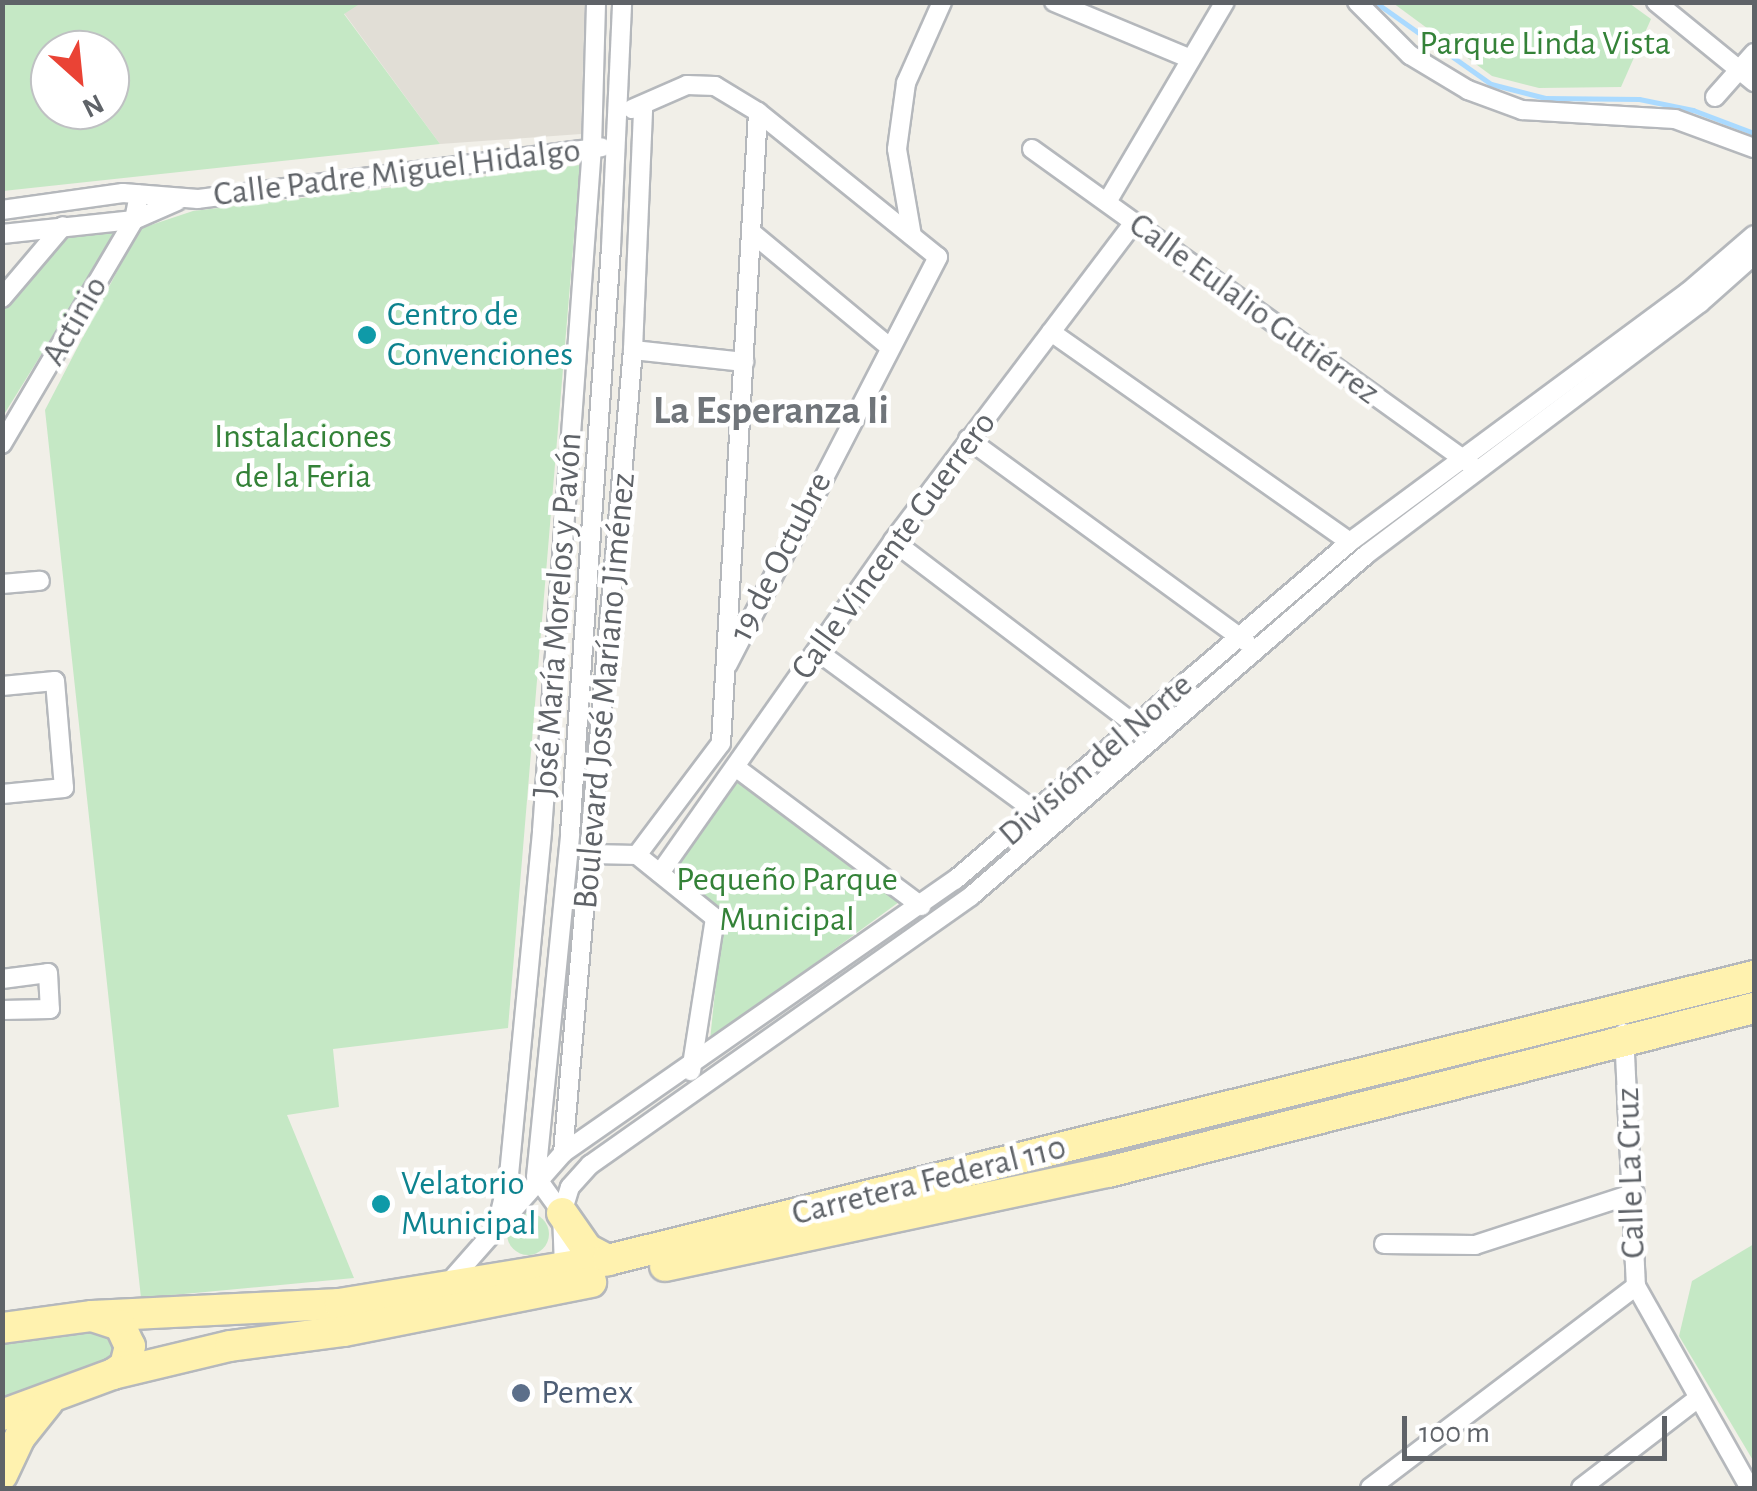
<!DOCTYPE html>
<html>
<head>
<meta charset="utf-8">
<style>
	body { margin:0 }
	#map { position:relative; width:1757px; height:1491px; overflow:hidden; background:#f1efe8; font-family:"Alegreya Sans",sans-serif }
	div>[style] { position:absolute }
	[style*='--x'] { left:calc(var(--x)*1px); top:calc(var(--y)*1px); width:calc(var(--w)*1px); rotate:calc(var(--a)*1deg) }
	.education>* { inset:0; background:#e1ded6 }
	.green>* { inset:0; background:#c5e8c5 }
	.round { border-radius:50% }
	.stream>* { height:5px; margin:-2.5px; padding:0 2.5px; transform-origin:2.5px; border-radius:2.5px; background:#aadaff }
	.roads { filter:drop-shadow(2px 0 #b5b8bc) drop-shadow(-2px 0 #b5b8bc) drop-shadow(0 2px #b5b8bc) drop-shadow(0 -2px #b5b8bc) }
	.minor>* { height:18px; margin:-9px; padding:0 9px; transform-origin:9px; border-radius:9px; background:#fff }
	.primary>* { height:30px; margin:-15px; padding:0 15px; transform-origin:15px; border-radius:15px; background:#fff2af }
	.dots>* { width:28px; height:28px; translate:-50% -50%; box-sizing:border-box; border:5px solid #fff; border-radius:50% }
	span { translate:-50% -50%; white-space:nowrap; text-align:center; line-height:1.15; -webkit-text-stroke:9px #fff; paint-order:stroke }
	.park-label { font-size:35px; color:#348238 }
	.street-label { font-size:35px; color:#5f6368 }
	.culture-label { font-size:35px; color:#0d838f }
	.left { translate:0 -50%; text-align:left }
	.service-label { font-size:35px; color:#4e5e75 }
	.quarter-label { font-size:40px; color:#70757a; font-weight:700 }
	.frame { position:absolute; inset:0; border:5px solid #5f6368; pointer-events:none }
	.north { position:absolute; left:30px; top:30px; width:100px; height:100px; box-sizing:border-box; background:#fff; border:2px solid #bfc1c3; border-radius:50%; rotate:153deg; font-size:28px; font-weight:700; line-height:40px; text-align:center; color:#5f6368 }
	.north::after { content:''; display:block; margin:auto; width:35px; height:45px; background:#ea4335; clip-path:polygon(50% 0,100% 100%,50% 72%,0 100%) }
	.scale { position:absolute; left:1402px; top:1416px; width:265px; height:45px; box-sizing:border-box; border:5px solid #5f6368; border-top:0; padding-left:12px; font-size:30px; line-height:35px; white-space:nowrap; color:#5f6368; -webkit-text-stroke:8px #fff; paint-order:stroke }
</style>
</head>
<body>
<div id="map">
	<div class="education">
		<i style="clip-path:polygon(361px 2px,585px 3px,581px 134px,440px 144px,344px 13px)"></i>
	</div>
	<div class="green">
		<i style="clip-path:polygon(evenodd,2px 3px,361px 3px,344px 14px,440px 144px,3px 191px,2px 3px,110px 50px,110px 110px,50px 110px,50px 50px,110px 50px)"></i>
		<i style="clip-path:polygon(1393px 3px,1629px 3px,1651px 19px,1621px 87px,1539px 88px,1492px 76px)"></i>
		<i style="clip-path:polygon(580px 165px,508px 1028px,333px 1049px,339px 1107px,287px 1115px,354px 1278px,141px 1298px,45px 410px,139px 229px,193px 211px)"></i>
		<i style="clip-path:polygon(121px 226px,3px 416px,3px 310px,68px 234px)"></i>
		<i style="clip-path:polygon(739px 778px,899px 902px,710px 1040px,723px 915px,670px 869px)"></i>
		<i class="round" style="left:507px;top:1213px;width:42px;height:42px"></i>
		<i style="clip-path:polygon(1754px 1244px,1754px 1462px,1679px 1336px,1692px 1281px)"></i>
		<i style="clip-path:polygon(71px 1331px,104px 1333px,127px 1353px,3px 1410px,2px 1340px)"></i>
	</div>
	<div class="stream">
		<i style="--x:1375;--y:2;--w:142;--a:35.3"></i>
		<i style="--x:1491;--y:84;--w:56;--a:14.5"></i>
		<i style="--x:1545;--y:98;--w:94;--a:0.6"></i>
		<i style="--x:1639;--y:99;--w:55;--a:11.5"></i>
		<i style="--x:1693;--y:110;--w:65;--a:20.7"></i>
	</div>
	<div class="roads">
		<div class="minor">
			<i style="--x:1054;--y:2;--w:148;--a:22.6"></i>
			<i style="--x:1357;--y:2;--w:75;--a:45"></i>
			<i style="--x:1410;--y:55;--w:68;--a:31.1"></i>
			<i style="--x:1468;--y:90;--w:58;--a:20.3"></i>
			<i style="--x:1522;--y:110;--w:153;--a:3.4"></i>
			<i style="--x:1675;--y:119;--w:84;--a:20.2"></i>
			<i style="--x:1656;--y:2;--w:127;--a:39.2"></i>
			<i style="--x:1715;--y:97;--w:59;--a:-48.4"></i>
			<i style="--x:632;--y:109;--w:60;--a:-23.6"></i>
			<i style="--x:687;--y:85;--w:28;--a:2"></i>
			<i style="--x:715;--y:86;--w:50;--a:31.2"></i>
			<i style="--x:758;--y:112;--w:231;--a:38.9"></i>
			<i style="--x:938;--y:257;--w:459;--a:117.3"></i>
			<i style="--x:1032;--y:149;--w:540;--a:35.72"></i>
			<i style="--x:1107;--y:202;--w:232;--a:-59.5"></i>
			<i style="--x:2;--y:210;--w:122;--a:-8"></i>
			<i style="--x:123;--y:193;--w:75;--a:4.6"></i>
			<i style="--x:198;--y:199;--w:407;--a:-7.3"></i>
			<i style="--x:751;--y:232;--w:177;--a:39.7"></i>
			<i style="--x:2;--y:234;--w:133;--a:-6.1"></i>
			<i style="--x:134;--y:220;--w:47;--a:-23.8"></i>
			<i style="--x:912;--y:236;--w:88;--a:-99.8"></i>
			<i style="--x:897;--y:149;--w:67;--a:-82.2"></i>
			<i style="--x:906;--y:83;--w:89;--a:-66"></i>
			<i style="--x:2;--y:298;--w:94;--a:-49.7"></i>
			<i style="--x:1051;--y:332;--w:365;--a:35.1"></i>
			<i style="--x:633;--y:350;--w:112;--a:6.2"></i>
			<i style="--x:968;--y:439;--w:344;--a:36.1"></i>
			<i style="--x:2;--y:444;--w:260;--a:-59.5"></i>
			<i style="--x:134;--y:220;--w:26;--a:-79"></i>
			<i style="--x:893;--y:541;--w:304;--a:37.2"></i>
			<i style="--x:2;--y:584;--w:38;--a:-5"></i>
			<i style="--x:817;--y:651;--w:280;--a:36.3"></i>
			<i style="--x:2;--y:686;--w:53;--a:-5.4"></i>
			<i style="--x:55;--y:681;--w:107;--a:85.2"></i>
			<i style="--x:64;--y:788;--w:62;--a:174.5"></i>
			<i style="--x:738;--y:769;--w:229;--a:36.8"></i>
			<i style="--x:592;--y:854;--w:45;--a:1.3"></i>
			<i style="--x:637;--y:855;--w:140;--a:-53.1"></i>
			<i style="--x:721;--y:743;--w:632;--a:-86.64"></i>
			<i style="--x:637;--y:855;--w:100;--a:38.9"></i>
			<i style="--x:715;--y:918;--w:155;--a:98.9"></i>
			<i style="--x:660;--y:873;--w:406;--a:-54.9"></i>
			<i style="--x:893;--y:541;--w:398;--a:-52.9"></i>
			<i style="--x:2;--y:979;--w:46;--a:-7.4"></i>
			<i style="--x:48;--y:973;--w:36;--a:87"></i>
			<i style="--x:50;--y:1009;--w:48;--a:178.8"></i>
			<i style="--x:1624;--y:1033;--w:253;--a:87.3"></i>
			<i style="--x:1636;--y:1286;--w:232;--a:60.6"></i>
			<i style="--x:563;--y:1153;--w:806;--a:-85.02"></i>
			<i style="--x:633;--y:350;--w:242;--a:-87.6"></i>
			<i style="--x:562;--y:1213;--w:44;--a:-125.8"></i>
			<i style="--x:536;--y:1177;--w:345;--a:-84.3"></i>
			<i style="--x:570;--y:834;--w:587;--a:-86"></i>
			<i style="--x:611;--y:248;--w:246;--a:-87.4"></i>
			<i style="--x:499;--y:1217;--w:43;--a:-76.6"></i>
			<i style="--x:509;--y:1175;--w:346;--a:-84.5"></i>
			<i style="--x:542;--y:831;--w:686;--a:-85.82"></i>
			<i style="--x:592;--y:147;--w:145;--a:-88.4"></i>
			<i style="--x:1384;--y:1244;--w:91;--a:0.6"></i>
			<i style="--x:1475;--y:1245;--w:168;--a:-18"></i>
			<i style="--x:564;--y:1267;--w:54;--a:-92.1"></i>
			<i style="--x:562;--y:1213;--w:27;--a:-73"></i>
			<i style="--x:570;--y:1187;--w:30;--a:-48"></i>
			<i style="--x:590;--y:1165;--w:466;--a:-35.2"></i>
			<i style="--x:971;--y:896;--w:523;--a:-40.82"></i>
			<i style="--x:1367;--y:554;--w:417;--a:-37"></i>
			<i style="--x:1700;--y:303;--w:72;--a:-41.6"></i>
			<i style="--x:445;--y:1287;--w:179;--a:-48.6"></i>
			<i style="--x:563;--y:1153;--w:478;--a:-34.9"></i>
			<i style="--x:955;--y:880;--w:520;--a:-40.55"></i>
			<i style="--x:1350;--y:542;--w:420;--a:-36.5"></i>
			<i style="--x:1688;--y:292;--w:87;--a:-40.8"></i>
			<i style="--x:1370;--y:1488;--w:334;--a:-37.2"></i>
			<i style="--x:1581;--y:1488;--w:146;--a:-37.5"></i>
		</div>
		<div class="primary">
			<i style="--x:562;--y:1213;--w:44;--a:55.2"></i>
			<i style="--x:587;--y:1249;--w:24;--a:28"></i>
			<i style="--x:665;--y:1266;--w:453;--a:-12"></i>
			<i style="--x:1108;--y:1172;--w:666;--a:-14.24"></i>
			<i style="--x:92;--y:1316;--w:248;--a:-2.8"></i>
			<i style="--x:340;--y:1304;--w:272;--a:-9.3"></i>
			<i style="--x:608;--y:1260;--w:1181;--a:-13.92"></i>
			<i style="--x:2;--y:1328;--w:91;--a:-7.6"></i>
			<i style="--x:92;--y:1316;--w:29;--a:18"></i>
			<i style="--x:120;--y:1325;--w:23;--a:65"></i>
			<i style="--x:130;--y:1346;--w:21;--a:104"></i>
			<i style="--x:125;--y:1366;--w:14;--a:146"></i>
			<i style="--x:113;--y:1374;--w:118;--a:159.7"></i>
			<i style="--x:113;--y:1374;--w:120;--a:-13.5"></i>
			<i style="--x:230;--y:1346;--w:115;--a:-7.5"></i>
			<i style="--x:344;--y:1331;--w:252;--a:-11.2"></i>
			<i style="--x:2;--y:1475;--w:42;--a:-64.7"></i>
			<i style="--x:20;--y:1437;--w:45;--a:-51.3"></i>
		</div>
	</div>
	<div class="dots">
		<i style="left:367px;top:335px;background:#0f9aa8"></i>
		<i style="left:381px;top:1204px;background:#0f9aa8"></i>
		<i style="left:521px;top:1393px;background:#5c6f8a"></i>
	</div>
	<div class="park-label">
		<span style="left:1545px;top:44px">Parque Linda Vista</span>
		<span style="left:303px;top:457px">Instalaciones<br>de la Feria</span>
		<span style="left:787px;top:900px">Pequeño Parque<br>Municipal</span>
	</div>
	<div class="street-label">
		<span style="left:397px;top:173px;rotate:-7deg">Calle Padre Miguel Hidalgo</span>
		<span style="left:1254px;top:309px;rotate:36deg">Calle Eulalio Gutiérrez</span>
		<span style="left:75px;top:321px;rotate:-60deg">Actinio</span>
		<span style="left:894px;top:546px;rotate:-54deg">Calle Vincente Guerrero</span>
		<span style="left:781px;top:557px;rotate:-63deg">19 de Octubre</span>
		<span style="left:558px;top:615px;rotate:-86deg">José María Morelos y Pavón</span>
		<span style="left:605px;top:691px;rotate:-85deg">Boulevard José Maríano Jiménez</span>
		<span style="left:1096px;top:760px;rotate:-41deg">División del Norte</span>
		<span style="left:1631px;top:1173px;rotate:-92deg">Calle La Cruz</span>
		<span style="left:929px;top:1181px;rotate:-14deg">Carretera Federal 110</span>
	</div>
	<div class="culture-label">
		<span class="left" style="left:387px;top:335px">Centro de<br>Convenciones</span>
		<span class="left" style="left:401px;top:1204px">Velatorio<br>Municipal</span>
	</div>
	<div class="service-label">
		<span class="left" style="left:541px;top:1393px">Pemex</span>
	</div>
	<div class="quarter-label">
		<span style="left:771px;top:411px">La Esperanza Ii</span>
	</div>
	<div class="frame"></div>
	<div class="north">N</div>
	<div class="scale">100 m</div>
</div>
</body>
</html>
